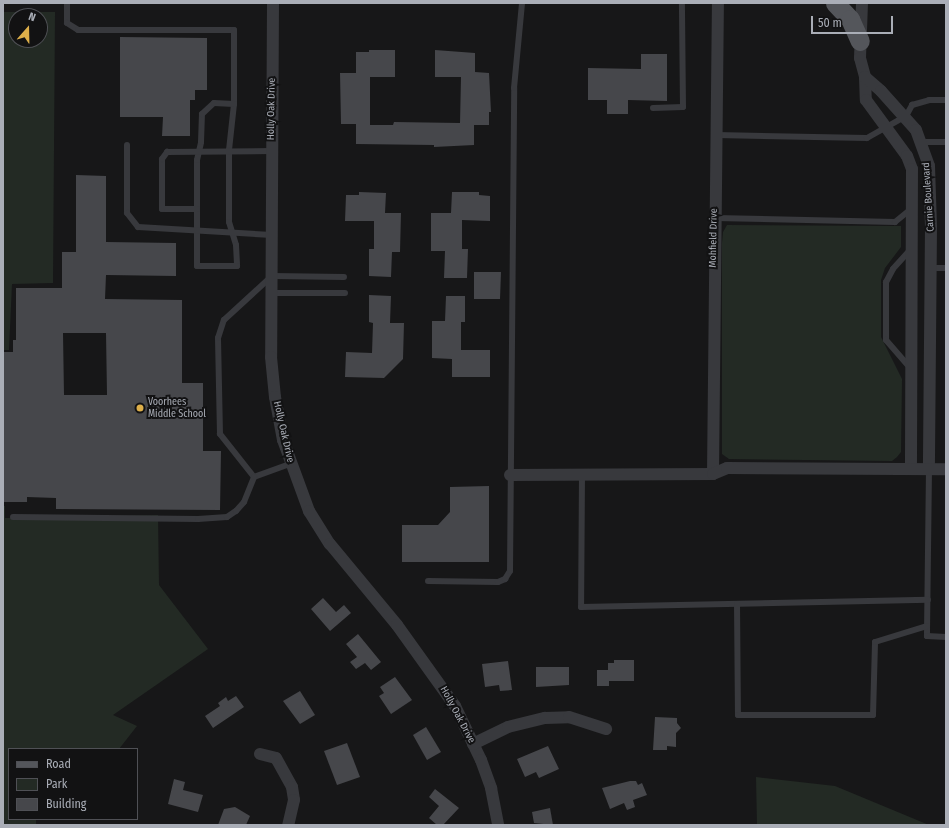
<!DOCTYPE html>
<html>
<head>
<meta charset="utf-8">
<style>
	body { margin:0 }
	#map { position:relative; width:949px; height:828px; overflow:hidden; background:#171718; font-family:"Fira Sans Condensed",sans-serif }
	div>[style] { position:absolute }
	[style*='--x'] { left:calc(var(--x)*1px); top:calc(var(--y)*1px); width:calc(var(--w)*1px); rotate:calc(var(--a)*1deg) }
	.green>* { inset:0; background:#232a24 }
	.building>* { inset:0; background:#46474b }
	.service>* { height:6px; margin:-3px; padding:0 3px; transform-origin:3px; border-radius:3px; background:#38393d }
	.minor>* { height:12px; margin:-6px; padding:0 6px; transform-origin:6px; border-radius:6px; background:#38393d }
	.primary>* { height:19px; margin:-9.5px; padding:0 9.5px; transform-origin:9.5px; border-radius:9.5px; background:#54565b }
	.dots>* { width:11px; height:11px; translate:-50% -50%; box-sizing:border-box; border:2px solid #121213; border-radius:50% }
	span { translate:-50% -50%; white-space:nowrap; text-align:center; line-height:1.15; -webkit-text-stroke:4px #121213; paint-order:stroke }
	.street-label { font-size:10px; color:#aaaeb7 }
	.poi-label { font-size:10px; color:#aaaeb7 }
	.left { translate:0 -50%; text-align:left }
	.frame { position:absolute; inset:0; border:4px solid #aaaeb7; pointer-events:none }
	.legend { position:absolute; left:8px; top:748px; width:130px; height:72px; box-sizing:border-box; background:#121213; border:1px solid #4f5055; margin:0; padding:5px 7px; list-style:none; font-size:12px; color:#aaaeb7 }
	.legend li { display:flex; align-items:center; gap:8px; height:20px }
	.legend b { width:20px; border:1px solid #4f5055 }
	.north { position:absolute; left:8px; top:8px; width:40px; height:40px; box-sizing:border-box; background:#121213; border:1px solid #4f5055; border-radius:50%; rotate:20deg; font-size:11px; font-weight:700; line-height:16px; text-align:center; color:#aaaeb7 }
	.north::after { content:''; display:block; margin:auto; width:14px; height:18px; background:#ddaf4a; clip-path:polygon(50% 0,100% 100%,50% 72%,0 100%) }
	.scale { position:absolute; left:811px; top:16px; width:82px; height:18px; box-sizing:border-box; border:2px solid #aaaeb7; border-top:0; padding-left:5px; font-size:12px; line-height:14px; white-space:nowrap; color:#aaaeb7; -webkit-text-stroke:3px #121213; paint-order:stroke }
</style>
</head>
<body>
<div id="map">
	<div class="green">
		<i style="clip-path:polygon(evenodd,3px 12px,55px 12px,53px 283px,12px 284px,9px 350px,3px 350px,3px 12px,16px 16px,40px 16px,40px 40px,16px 40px,16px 16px)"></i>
		<i style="clip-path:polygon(727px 225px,901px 226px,901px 247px,885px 268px,881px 280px,881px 337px,902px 379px,901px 452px,897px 457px,892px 461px,729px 459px,722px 454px,722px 243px,723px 232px)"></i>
		<i style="clip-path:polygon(3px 506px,5px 506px,5px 518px,158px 515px,159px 585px,208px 649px,113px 715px,137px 726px,119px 749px,9px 749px,9px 819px,36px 819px,36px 825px,3px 825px)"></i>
		<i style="clip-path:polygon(756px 777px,835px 786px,929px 825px,757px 825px)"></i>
	</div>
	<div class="building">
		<i style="clip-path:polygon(120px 37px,207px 38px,207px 90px,195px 90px,195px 100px,190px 100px,190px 136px,162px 136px,163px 117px,120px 117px)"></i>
		<i style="clip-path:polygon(369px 50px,395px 50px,395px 77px,370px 77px,370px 125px,393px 125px,394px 122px,460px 123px,461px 77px,435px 77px,435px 50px,475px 53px,475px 72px,489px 73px,491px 112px,489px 112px,489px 125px,474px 125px,474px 145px,434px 147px,434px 145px,356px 144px,356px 124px,341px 124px,340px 73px,356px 73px,356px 52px,369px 52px)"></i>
		<i style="clip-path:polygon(641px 54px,667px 54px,667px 101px,628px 100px,628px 114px,607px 114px,607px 100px,588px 100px,588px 68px,641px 69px)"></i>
		<i style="clip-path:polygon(evenodd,76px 175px,106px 176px,106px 242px,176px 243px,176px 276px,106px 275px,105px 299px,182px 300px,182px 383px,203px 383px,203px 451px,221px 451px,220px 510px,56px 509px,56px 498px,27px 497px,27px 502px,3px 502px,3px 352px,13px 352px,13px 340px,16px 340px,16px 288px,62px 288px,62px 252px,76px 252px,76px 175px,63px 333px,106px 333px,107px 395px,64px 395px,63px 333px)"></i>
		<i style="clip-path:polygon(359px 192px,386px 193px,385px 213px,401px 213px,400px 252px,392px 252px,391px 277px,369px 276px,369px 249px,374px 249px,374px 221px,345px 221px,346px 195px,359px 195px)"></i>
		<i style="clip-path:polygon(452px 192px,479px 192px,479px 195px,490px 196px,490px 221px,462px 220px,462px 249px,468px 249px,467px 278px,444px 278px,445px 251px,431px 251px,431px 213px,451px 213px)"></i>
		<i style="clip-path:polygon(474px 272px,501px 272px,500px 299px,474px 299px)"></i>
		<i style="clip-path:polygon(369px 295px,391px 296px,390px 323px,404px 323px,403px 359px,384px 378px,345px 377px,346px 352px,372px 353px,373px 323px,369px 322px)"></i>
		<i style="clip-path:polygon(446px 296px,465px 296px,465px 322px,461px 322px,461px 350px,490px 350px,490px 377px,452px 377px,452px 359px,432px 358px,432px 321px,445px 321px)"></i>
		<i style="clip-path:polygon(489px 486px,489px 562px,402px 562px,402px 525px,438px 525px,450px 512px,450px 487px)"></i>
		<i style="clip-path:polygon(323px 598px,336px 612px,344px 605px,351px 613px,330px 631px,311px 609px)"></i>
		<i style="clip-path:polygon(358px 634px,381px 662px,371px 670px,365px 663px,356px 669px,350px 662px,357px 657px,346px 644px)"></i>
		<i style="clip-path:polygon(614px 660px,634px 660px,634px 681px,609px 681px,609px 686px,597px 686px,597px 670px,608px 670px,608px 663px,614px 663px)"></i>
		<i style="clip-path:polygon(508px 661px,512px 690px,500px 691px,499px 685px,485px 687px,482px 664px)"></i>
		<i style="clip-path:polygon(536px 667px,569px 667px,569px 685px,536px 687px)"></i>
		<i style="clip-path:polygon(395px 677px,412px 700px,391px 714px,379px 696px,384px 693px,380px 687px)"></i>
		<i style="clip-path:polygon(300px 691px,315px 715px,300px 724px,283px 701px)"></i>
		<i style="clip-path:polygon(236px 696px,244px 707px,213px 728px,205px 716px,220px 706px,218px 703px,226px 697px,228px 701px)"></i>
		<i style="clip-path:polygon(655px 717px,677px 718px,677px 723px,681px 728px,676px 733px,676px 747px,667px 746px,667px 750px,653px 750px)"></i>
		<i style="clip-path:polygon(426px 727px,441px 752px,427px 760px,413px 735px)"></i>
		<i style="clip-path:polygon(347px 743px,360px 777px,337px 785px,324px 751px)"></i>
		<i style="clip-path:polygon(548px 746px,559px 769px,539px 778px,536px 772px,525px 777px,517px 759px)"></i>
		<i style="clip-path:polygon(174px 779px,185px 782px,183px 790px,203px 795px,198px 812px,168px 804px)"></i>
		<i style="clip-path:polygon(630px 781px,636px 781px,638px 785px,642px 783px,647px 795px,633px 800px,635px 807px,627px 810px,624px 803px,610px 809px,602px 788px)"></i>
		<i style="clip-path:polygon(435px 789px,459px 808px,443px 825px,437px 825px,429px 818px,439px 806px,429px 797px)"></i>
		<i style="clip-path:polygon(235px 807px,250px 816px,246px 825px,218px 825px,224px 809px)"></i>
		<i style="clip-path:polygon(550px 808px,553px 825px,534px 823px,532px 812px)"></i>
	</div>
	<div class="service">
		<i style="--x:67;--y:3;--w:20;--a:90"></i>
		<i style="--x:67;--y:23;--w:13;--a:32"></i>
		<i style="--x:78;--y:30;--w:156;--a:0"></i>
		<i style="--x:234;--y:30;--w:74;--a:90"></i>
		<i style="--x:234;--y:104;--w:46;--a:96.2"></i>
		<i style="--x:229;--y:150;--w:72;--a:90"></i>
		<i style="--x:229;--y:222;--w:24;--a:73"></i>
		<i style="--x:236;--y:245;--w:21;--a:87"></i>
		<i style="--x:237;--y:266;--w:40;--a:180"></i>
		<i style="--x:197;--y:266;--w:106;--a:-90"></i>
		<i style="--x:197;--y:160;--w:18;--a:-77"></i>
		<i style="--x:201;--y:142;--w:28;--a:-88"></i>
		<i style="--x:202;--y:114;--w:16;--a:-43"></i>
		<i style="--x:214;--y:103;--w:20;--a:3"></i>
		<i style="--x:653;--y:108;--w:30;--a:-2"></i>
		<i style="--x:683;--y:107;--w:104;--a:-90.6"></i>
		<i style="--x:716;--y:135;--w:151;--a:1.1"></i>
		<i style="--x:867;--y:138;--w:45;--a:-29.4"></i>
		<i style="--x:906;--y:116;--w:13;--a:-61"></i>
		<i style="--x:912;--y:105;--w:18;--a:-16"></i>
		<i style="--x:929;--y:100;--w:17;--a:0"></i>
		<i style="--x:921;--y:142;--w:25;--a:0"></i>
		<i style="--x:127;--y:145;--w:68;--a:90"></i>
		<i style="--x:127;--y:213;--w:18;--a:52"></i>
		<i style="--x:138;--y:227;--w:134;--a:3.4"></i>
		<i style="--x:197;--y:209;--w:35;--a:180"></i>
		<i style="--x:162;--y:209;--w:50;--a:-90"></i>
		<i style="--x:162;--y:159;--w:9;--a:-54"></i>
		<i style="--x:167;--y:152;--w:105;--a:-0.5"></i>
		<i style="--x:715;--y:218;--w:180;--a:1.3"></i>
		<i style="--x:895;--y:222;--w:21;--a:-39"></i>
		<i style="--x:910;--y:250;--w:25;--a:132"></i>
		<i style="--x:893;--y:269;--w:15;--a:118"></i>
		<i style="--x:886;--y:282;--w:58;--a:90"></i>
		<i style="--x:886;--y:340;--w:38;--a:49"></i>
		<i style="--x:932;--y:268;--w:14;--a:0"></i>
		<i style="--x:272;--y:293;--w:73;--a:0"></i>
		<i style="--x:929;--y:469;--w:167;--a:90.7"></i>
		<i style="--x:927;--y:636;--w:19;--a:3"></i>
		<i style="--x:582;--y:475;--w:132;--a:90.4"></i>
		<i style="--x:581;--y:607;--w:347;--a:-1.2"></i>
		<i style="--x:254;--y:477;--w:55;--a:-128.3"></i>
		<i style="--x:220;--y:434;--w:96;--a:-91.2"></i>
		<i style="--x:218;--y:338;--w:19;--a:-72"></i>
		<i style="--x:224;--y:320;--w:65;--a:-42.5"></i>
		<i style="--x:272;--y:276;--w:72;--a:0.8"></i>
		<i style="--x:254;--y:477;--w:38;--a:-20"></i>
		<i style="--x:13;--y:517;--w:185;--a:0.6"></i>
		<i style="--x:198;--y:519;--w:29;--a:-4"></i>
		<i style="--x:227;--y:517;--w:11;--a:-34"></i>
		<i style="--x:236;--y:511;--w:12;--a:-48"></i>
		<i style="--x:244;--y:502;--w:27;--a:-68"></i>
		<i style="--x:428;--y:581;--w:70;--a:0.8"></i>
		<i style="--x:498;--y:582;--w:8;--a:-23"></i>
		<i style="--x:505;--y:579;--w:9;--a:-58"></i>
		<i style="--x:510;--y:571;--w:483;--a:-89.5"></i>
		<i style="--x:514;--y:88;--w:85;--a:-84.6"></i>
		<i style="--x:737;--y:604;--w:111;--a:89.5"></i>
		<i style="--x:738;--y:715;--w:135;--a:0"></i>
		<i style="--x:873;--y:715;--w:73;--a:-88.4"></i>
		<i style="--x:875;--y:642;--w:54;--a:-17.1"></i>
	</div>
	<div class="minor">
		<i style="--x:273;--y:3;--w:354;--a:90.3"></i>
		<i style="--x:271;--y:357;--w:40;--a:84.3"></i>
		<i style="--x:275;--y:397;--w:44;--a:79.5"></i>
		<i style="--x:283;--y:440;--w:76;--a:69.9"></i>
		<i style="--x:309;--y:511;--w:39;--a:58"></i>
		<i style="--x:330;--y:544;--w:105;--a:50.4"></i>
		<i style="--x:397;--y:625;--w:100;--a:54.4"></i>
		<i style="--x:455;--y:706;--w:60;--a:64.3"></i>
		<i style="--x:481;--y:760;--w:30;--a:70"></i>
		<i style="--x:491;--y:788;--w:38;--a:79"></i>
		<i style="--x:862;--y:3;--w:55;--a:92.1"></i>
		<i style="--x:860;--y:58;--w:20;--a:75"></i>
		<i style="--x:865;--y:77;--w:23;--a:88"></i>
		<i style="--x:866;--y:100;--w:69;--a:53.8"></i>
		<i style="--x:907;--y:156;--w:14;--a:69"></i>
		<i style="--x:912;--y:169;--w:299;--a:90.2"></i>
		<i style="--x:865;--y:77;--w:21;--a:41"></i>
		<i style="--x:881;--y:91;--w:52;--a:48.1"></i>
		<i style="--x:916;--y:130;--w:38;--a:70"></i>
		<i style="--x:929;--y:166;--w:61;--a:88.1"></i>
		<i style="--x:931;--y:227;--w:242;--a:90.5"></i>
		<i style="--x:713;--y:474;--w:471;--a:-89.4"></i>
		<i style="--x:510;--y:475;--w:203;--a:-0.3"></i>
		<i style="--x:713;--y:474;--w:15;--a:-23"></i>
		<i style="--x:727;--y:468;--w:219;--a:0.3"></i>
		<i style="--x:473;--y:744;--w:39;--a:-26"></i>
		<i style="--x:508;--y:727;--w:38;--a:-14"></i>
		<i style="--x:545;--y:718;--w:24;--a:-2"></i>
		<i style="--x:569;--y:717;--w:39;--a:18"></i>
		<i style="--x:260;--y:754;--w:16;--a:14"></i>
		<i style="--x:276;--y:758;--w:33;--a:61"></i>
		<i style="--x:292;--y:787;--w:13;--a:81"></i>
		<i style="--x:294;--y:800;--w:26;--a:103"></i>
	</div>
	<div class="primary">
		<i style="--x:835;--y:3;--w:22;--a:47"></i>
		<i style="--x:850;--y:19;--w:24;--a:66"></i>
	</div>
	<div class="dots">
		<i style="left:140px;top:408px;background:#ddaf4a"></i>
	</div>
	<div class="street-label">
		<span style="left:272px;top:109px;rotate:-89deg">Holly Oak Drive</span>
		<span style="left:929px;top:197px;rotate:-94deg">Carnie Boulevard</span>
		<span style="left:714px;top:238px;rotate:-89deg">Mohfield Drive</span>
		<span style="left:283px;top:432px;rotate:77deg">Holly Oak Drive</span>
		<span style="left:457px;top:715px;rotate:62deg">Holly Oak Drive</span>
	</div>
	<div class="poi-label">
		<span class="left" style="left:148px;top:408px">Voorhees<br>Middle School</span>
	</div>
	<div class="frame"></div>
	<ul class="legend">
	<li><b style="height:5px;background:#54565b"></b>Road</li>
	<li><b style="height:11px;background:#232a24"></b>Park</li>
	<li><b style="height:11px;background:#46474b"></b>Building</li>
	</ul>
	<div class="north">N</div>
	<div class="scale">50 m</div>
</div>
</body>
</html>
